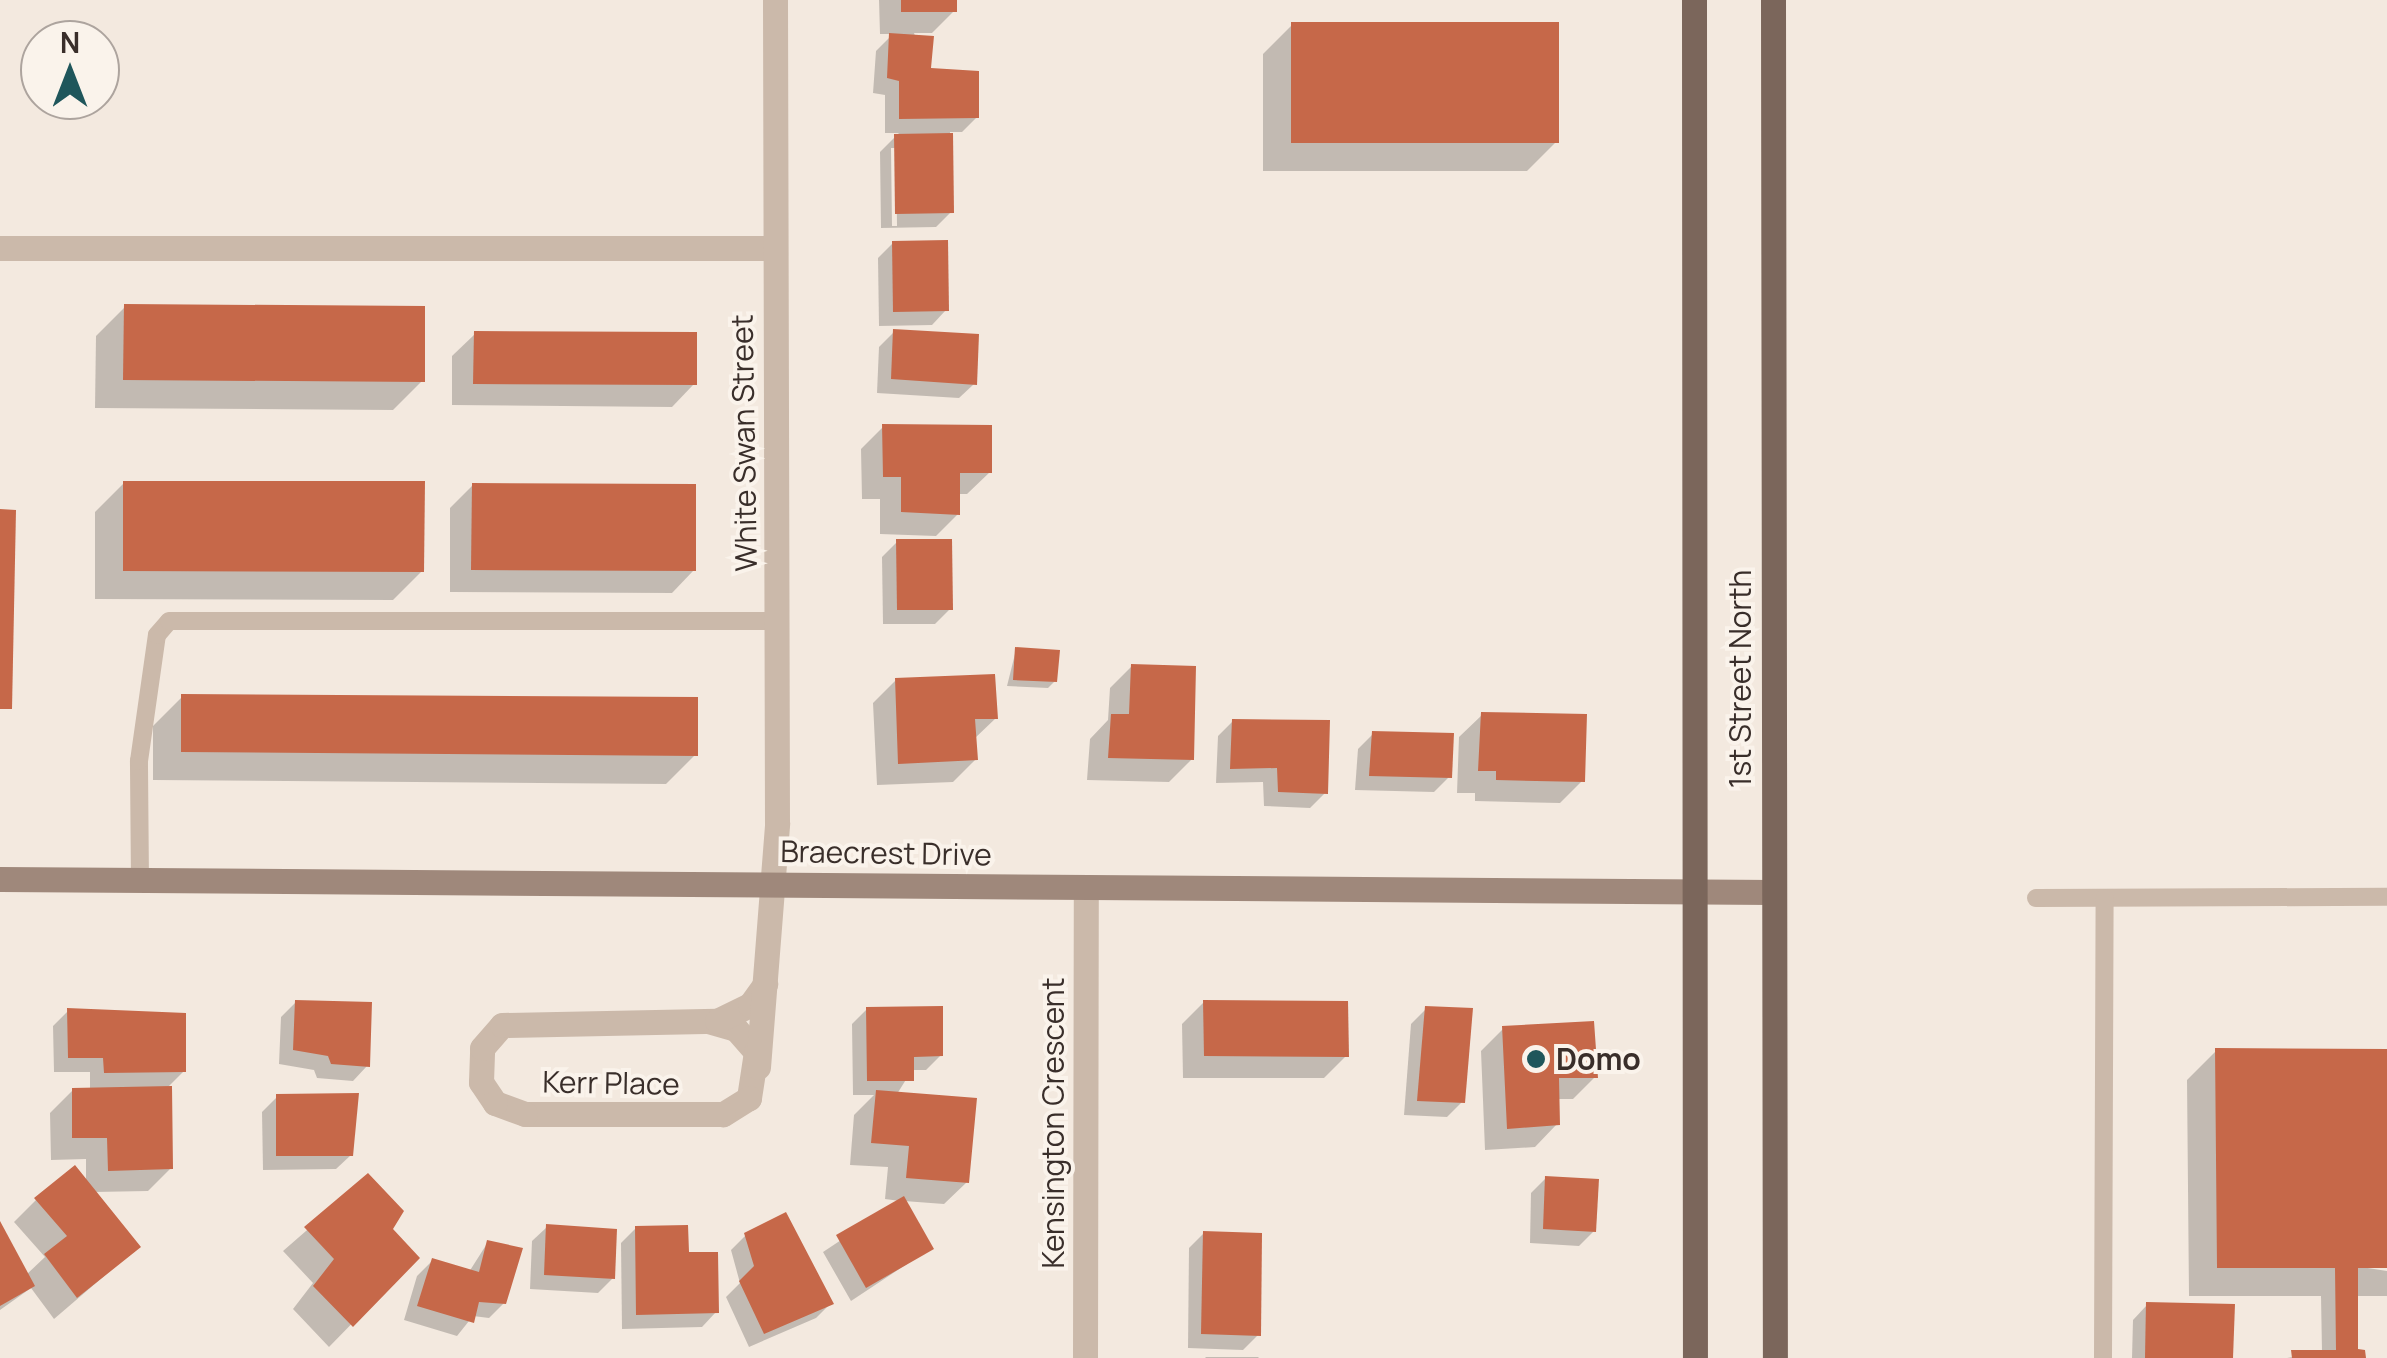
<!DOCTYPE html>
<html>
<head>
<meta charset="utf-8">
<style>
	body { margin:0 }
	#map { position:relative; width:2387px; height:1358px; overflow:hidden; background:#f3e9df; font-family:Manrope,sans-serif }
	div>[style] { position:absolute }
	[style*='--x'] { left:calc(var(--x)*1px); top:calc(var(--y)*1px); width:calc(var(--w)*1px); rotate:calc(var(--a)*1deg) }
	.shadow>* { inset:0; background:#0003 }
	.building>* { inset:0; background:#c66849 }
	.lane>* { height:18px; margin:-9px; padding:0 9px; transform-origin:9px; border-radius:9px; background:#cbb9aa }
	.street>* { height:25px; margin:-12.5px; padding:0 12.5px; transform-origin:12.5px; border-radius:12.5px; background:#cbb9aa }
	.secondary>* { height:25px; margin:-12.5px; padding:0 12.5px; transform-origin:12.5px; border-radius:12.5px; background:#9f887b }
	.primary>* { height:25px; margin:-12.5px; padding:0 12.5px; transform-origin:12.5px; border-radius:12.5px; background:#7b665b }
	.dots>* { width:28px; height:28px; translate:-50% -50%; box-sizing:border-box; border:5px solid #faf3eb; border-radius:50% }
	span { translate:-50% -50%; white-space:nowrap; text-align:center; line-height:1.15; -webkit-text-stroke:8px #faf3eb; paint-order:stroke }
	.street-label { font-size:30px; color:#392e2a }
	.poi-label { font-size:30px; color:#392e2a; font-weight:700 }
	.left { translate:0 -50%; text-align:left }
	.north { position:absolute; left:20px; top:20px; width:100px; height:100px; box-sizing:border-box; background:#faf3eb; border:2px solid #ada49e; border-radius:50%; rotate:0deg; font-size:28px; font-weight:700; line-height:40px; text-align:center; color:#392e2a }
	.north::after { content:''; display:block; margin:auto; width:35px; height:45px; background:#1f565b; clip-path:polygon(50% 0,100% 100%,50% 72%,0 100%) }
</style>
</head>
<body>
<div id="map">
	<div class="shadow">
		<i style="clip-path:polygon(evenodd,879px 0,954px 0,954px 11px,932px 33px,914px 33px,928px 71px,977px 117px,962px 132px,950px 132px,951px 212px,936px 227px,881px 228px,880px 152px,899px 133px,885px 133px,885px 95px,873px 93px,876px 51px,893px 34px,880px 34px,879px 0,891px 148px,896px 148px,897px 226px,892px 226px,891px 148px)"></i>
		<i style="clip-path:polygon(1292px 25px,1556px 142px,1527px 171px,1263px 171px,1263px 54px)"></i>
		<i style="clip-path:polygon(893px 243px,946px 310px,932px 325px,879px 326px,878px 258px)"></i>
		<i style="clip-path:polygon(125px 307px,422px 381px,393px 410px,95px 408px,96px 336px)"></i>
		<i style="clip-path:polygon(894px 332px,974px 384px,959px 398px,877px 393px,879px 347px)"></i>
		<i style="clip-path:polygon(475px 334px,694px 384px,672px 407px,452px 405px,452px 356px)"></i>
		<i style="clip-path:polygon(883px 427px,990px 472px,967px 494px,958px 494px,958px 514px,936px 536px,880px 534px,880px 499px,862px 499px,861px 449px)"></i>
		<i style="clip-path:polygon(124px 483px,422px 571px,393px 600px,95px 599px,95px 512px)"></i>
		<i style="clip-path:polygon(473px 485px,694px 570px,672px 593px,450px 592px,450px 508px)"></i>
		<i style="clip-path:polygon(897px 542px,950px 609px,935px 624px,883px 624px,882px 557px)"></i>
		<i style="clip-path:polygon(1016px 650px,1055px 681px,1048px 688px,1007px 686px)"></i>
		<i style="clip-path:polygon(1132px 666px,1192px 759px,1169px 782px,1087px 780px,1090px 739px,1108px 720px,1110px 688px)"></i>
		<i style="clip-path:polygon(896px 680px,996px 718px,974px 739px,976px 759px,953px 782px,877px 785px,873px 703px)"></i>
		<i style="clip-path:polygon(182px 697px,695px 755px,666px 784px,153px 780px,153px 726px)"></i>
		<i style="clip-path:polygon(1482px 715px,1582px 781px,1560px 803px,1475px 801px,1475px 793px,1457px 793px,1459px 737px)"></i>
		<i style="clip-path:polygon(1233px 721px,1325px 793px,1310px 808px,1264px 806px,1263px 782px,1216px 783px,1218px 736px)"></i>
		<i style="clip-path:polygon(1373px 734px,1449px 777px,1434px 792px,1355px 790px,1358px 749px)"></i>
		<i style="clip-path:polygon(296px 1002px,367px 1066px,353px 1081px,317px 1078px,314px 1070px,279px 1064px,281px 1017px)"></i>
		<i style="clip-path:polygon(1204px 1002px,1346px 1056px,1324px 1078px,1183px 1078px,1182px 1024px)"></i>
		<i style="clip-path:polygon(867px 1009px,941px 1055px,926px 1070px,912px 1070px,897px 1094px,967px 1182px,944px 1204px,904px 1201px,931px 1248px,851px 1301px,823px 1252px,900px 1201px,885px 1199px,888px 1167px,850px 1165px,854px 1115px,874px 1095px,853px 1095px,852px 1024px)"></i>
		<i style="clip-path:polygon(1426px 1009px,1462px 1102px,1447px 1117px,1404px 1115px,1411px 1024px)"></i>
		<i style="clip-path:polygon(68px 1011px,184px 1071px,166px 1089px,171px 1168px,148px 1191px,94px 1192px,138px 1247px,54px 1319px,31px 1288px,0 1310px,0 1229px,26px 1275px,45px 1257px,14px 1222px,36px 1200px,86px 1183px,86px 1159px,51px 1160px,50px 1113px,73px 1090px,90px 1090px,90px 1072px,54px 1072px,53px 1026px)"></i>
		<i style="clip-path:polygon(1504px 1028px,1595px 1077px,1573px 1099px,1557px 1099px,1557px 1124px,1535px 1147px,1485px 1150px,1481px 1051px)"></i>
		<i style="clip-path:polygon(2216px 1051px,2387px 1051px,2387px 1266px,2355px 1266px,2387px 1271px,2387px 1296px,2355px 1296px,2356px 1348px,2363px 1358px,2287px 1358px,2322px 1352px,2321px 1296px,2189px 1296px,2187px 1080px)"></i>
		<i style="clip-path:polygon(356px 1096px,351px 1155px,336px 1169px,263px 1170px,262px 1112px,277px 1097px)"></i>
		<i style="clip-path:polygon(368px 1177px,389px 1230px,416px 1258px,329px 1347px,293px 1309px,313px 1283px,283px 1251px)"></i>
		<i style="clip-path:polygon(1546px 1178px,1594px 1231px,1579px 1246px,1530px 1243px,1531px 1193px)"></i>
		<i style="clip-path:polygon(547px 1227px,613px 1278px,598px 1293px,530px 1289px,532px 1241px)"></i>
		<i style="clip-path:polygon(636px 1228px,686px 1254px,716px 1312px,702px 1327px,622px 1329px,621px 1243px)"></i>
		<i style="clip-path:polygon(1204px 1233px,1258px 1335px,1243px 1350px,1188px 1348px,1189px 1248px)"></i>
		<i style="clip-path:polygon(746px 1235px,831px 1303px,816px 1318px,749px 1347px,726px 1297px,740px 1283px,731px 1250px)"></i>
		<i style="clip-path:polygon(488px 1242px,504px 1303px,489px 1318px,473px 1316px,457px 1336px,404px 1320px,417px 1276px,432px 1261px,469px 1272px)"></i>
		<i style="clip-path:polygon(2147px 1305px,2231px 1358px,2132px 1358px,2133px 1320px)"></i>
		<i style="clip-path:polygon(1206px 1357px,1258px 1357px,1259px 1358px,1205px 1358px)"></i>
	</div>
	<div class="building">
		<i style="clip-path:polygon(901px 0,957px 0,957px 12px,901px 12px)"></i>
		<i style="clip-path:polygon(1291px 22px,1559px 22px,1559px 143px,1291px 143px)"></i>
		<i style="clip-path:polygon(889px 33px,934px 36px,931px 68px,979px 71px,979px 118px,899px 119px,899px 81px,887px 78px)"></i>
		<i style="clip-path:polygon(953px 133px,954px 213px,895px 214px,894px 134px)"></i>
		<i style="clip-path:polygon(948px 240px,949px 311px,893px 312px,892px 241px)"></i>
		<i style="clip-path:polygon(124px 304px,425px 306px,425px 382px,123px 380px)"></i>
		<i style="clip-path:polygon(893px 329px,979px 334px,977px 385px,891px 379px)"></i>
		<i style="clip-path:polygon(474px 331px,697px 332px,697px 385px,473px 384px)"></i>
		<i style="clip-path:polygon(882px 424px,992px 425px,992px 473px,960px 473px,960px 515px,901px 512px,901px 477px,883px 477px)"></i>
		<i style="clip-path:polygon(123px 481px,425px 481px,424px 572px,123px 571px)"></i>
		<i style="clip-path:polygon(472px 483px,696px 484px,696px 571px,471px 570px)"></i>
		<i style="clip-path:polygon(0 509px,16px 510px,12px 709px,0 709px)"></i>
		<i style="clip-path:polygon(896px 539px,952px 539px,953px 610px,897px 610px)"></i>
		<i style="clip-path:polygon(1015px 647px,1060px 650px,1057px 682px,1013px 680px)"></i>
		<i style="clip-path:polygon(1131px 664px,1196px 666px,1194px 760px,1108px 758px,1111px 714px,1129px 714px)"></i>
		<i style="clip-path:polygon(995px 674px,998px 719px,975px 719px,978px 760px,898px 764px,895px 678px)"></i>
		<i style="clip-path:polygon(181px 694px,698px 697px,698px 756px,181px 752px)"></i>
		<i style="clip-path:polygon(1481px 712px,1587px 714px,1585px 782px,1496px 780px,1496px 771px,1478px 771px)"></i>
		<i style="clip-path:polygon(1232px 719px,1330px 720px,1328px 794px,1278px 792px,1277px 768px,1230px 769px)"></i>
		<i style="clip-path:polygon(1372px 731px,1454px 733px,1452px 778px,1369px 776px)"></i>
		<i style="clip-path:polygon(295px 1000px,372px 1002px,370px 1067px,331px 1064px,328px 1056px,293px 1050px)"></i>
		<i style="clip-path:polygon(1203px 1000px,1348px 1001px,1349px 1057px,1204px 1056px)"></i>
		<i style="clip-path:polygon(943px 1006px,943px 1056px,914px 1057px,914px 1081px,867px 1081px,866px 1007px)"></i>
		<i style="clip-path:polygon(1425px 1006px,1473px 1008px,1465px 1103px,1417px 1101px)"></i>
		<i style="clip-path:polygon(67px 1008px,186px 1013px,186px 1072px,104px 1073px,103px 1058px,68px 1058px)"></i>
		<i style="clip-path:polygon(1594px 1021px,1598px 1078px,1559px 1078px,1560px 1125px,1507px 1129px,1502px 1026px)"></i>
		<i style="clip-path:polygon(2215px 1048px,2387px 1049px,2387px 1268px,2358px 1268px,2358px 1349px,2365px 1350px,2366px 1358px,2292px 1358px,2291px 1350px,2336px 1350px,2335px 1268px,2217px 1268px)"></i>
		<i style="clip-path:polygon(172px 1086px,173px 1169px,108px 1171px,107px 1138px,72px 1138px,72px 1088px)"></i>
		<i style="clip-path:polygon(876px 1090px,977px 1098px,969px 1183px,906px 1178px,909px 1146px,871px 1143px)"></i>
		<i style="clip-path:polygon(359px 1093px,353px 1156px,276px 1156px,276px 1094px)"></i>
		<i style="clip-path:polygon(75px 1165px,141px 1247px,77px 1298px,44px 1254px,67px 1236px,34px 1198px)"></i>
		<i style="clip-path:polygon(368px 1173px,404px 1211px,393px 1229px,420px 1258px,353px 1327px,313px 1286px,334px 1259px,304px 1227px)"></i>
		<i style="clip-path:polygon(1545px 1176px,1599px 1179px,1596px 1232px,1543px 1229px)"></i>
		<i style="clip-path:polygon(904px 1196px,934px 1249px,866px 1288px,836px 1235px)"></i>
		<i style="clip-path:polygon(786px 1212px,834px 1304px,764px 1334px,739px 1281px,754px 1266px,744px 1233px)"></i>
		<i style="clip-path:polygon(0 1221px,35px 1286px,0 1306px)"></i>
		<i style="clip-path:polygon(546px 1224px,617px 1229px,615px 1279px,544px 1275px)"></i>
		<i style="clip-path:polygon(688px 1225px,689px 1252px,718px 1252px,719px 1313px,636px 1315px,635px 1226px)"></i>
		<i style="clip-path:polygon(1203px 1231px,1262px 1233px,1261px 1336px,1201px 1334px)"></i>
		<i style="clip-path:polygon(487px 1240px,523px 1248px,506px 1304px,479px 1302px,474px 1323px,417px 1306px,432px 1258px,479px 1272px)"></i>
		<i style="clip-path:polygon(2146px 1302px,2235px 1304px,2233px 1358px,2145px 1358px)"></i>
	</div>
	<div class="lane">
		<i style="--x:140;--y:882;--w:121;--a:-90.5"></i>
		<i style="--x:139;--y:761;--w:127;--a:-81.9"></i>
		<i style="--x:157;--y:635;--w:18;--a:-49"></i>
		<i style="--x:169;--y:621;--w:611;--a:0"></i>
		<i style="--x:2036;--y:898;--w:351;--a:-0.2"></i>
		<i style="--x:2103;--y:1358;--w:460;--a:-89.8"></i>
	</div>
	<div class="street">
		<i style="--x:0;--y:248;--w:774;--a:0"></i>
		<i style="--x:708;--y:1021;--w:29;--a:16"></i>
		<i style="--x:736;--y:1029;--w:30;--a:49"></i>
		<i style="--x:756;--y:1052;--w:47;--a:98.7"></i>
		<i style="--x:749;--y:1098;--w:31;--a:148"></i>
		<i style="--x:723;--y:1114;--w:198;--a:180"></i>
		<i style="--x:525;--y:1114;--w:32;--a:-160"></i>
		<i style="--x:495;--y:1103;--w:25;--a:-124"></i>
		<i style="--x:481;--y:1082;--w:34;--a:-88"></i>
		<i style="--x:482;--y:1048;--w:30;--a:-49"></i>
		<i style="--x:502;--y:1025;--w:215;--a:-1.1"></i>
		<i style="--x:717;--y:1021;--w:37;--a:-26"></i>
		<i style="--x:750;--y:1005;--w:26;--a:-54"></i>
		<i style="--x:758;--y:1067;--w:245;--a:-85.5"></i>
		<i style="--x:777;--y:823;--w:823;--a:-90.14"></i>
		<i style="--x:1085;--y:1358;--w:471;--a:-89.9"></i>
	</div>
	<div class="secondary">
		<i style="--x:0;--y:879;--w:1772;--a:0.42"></i>
	</div>
	<div class="primary">
		<i style="--x:1694;--y:0;--w:1358;--a:89.96"></i>
		<i style="--x:1773;--y:0;--w:1358;--a:89.92"></i>
	</div>
	<div class="dots">
		<i style="left:1536px;top:1059px;background:#1f565b"></i>
	</div>
	<div class="street-label">
		<span style="left:744px;top:443px;rotate:-91deg">White Swan Street</span>
		<span style="left:1740px;top:679px;rotate:-90deg">1st Street North</span>
		<span style="left:886px;top:853px;rotate:1deg">Braecrest Drive</span>
		<span style="left:611px;top:1083px;rotate:1deg">Kerr Place</span>
		<span style="left:1053px;top:1123px;rotate:-90deg">Kensington Crescent</span>
	</div>
	<div class="poi-label">
		<span class="left" style="left:1556px;top:1059px">Domo</span>
	</div>
	<div class="north">N</div>
</div>
</body>
</html>
